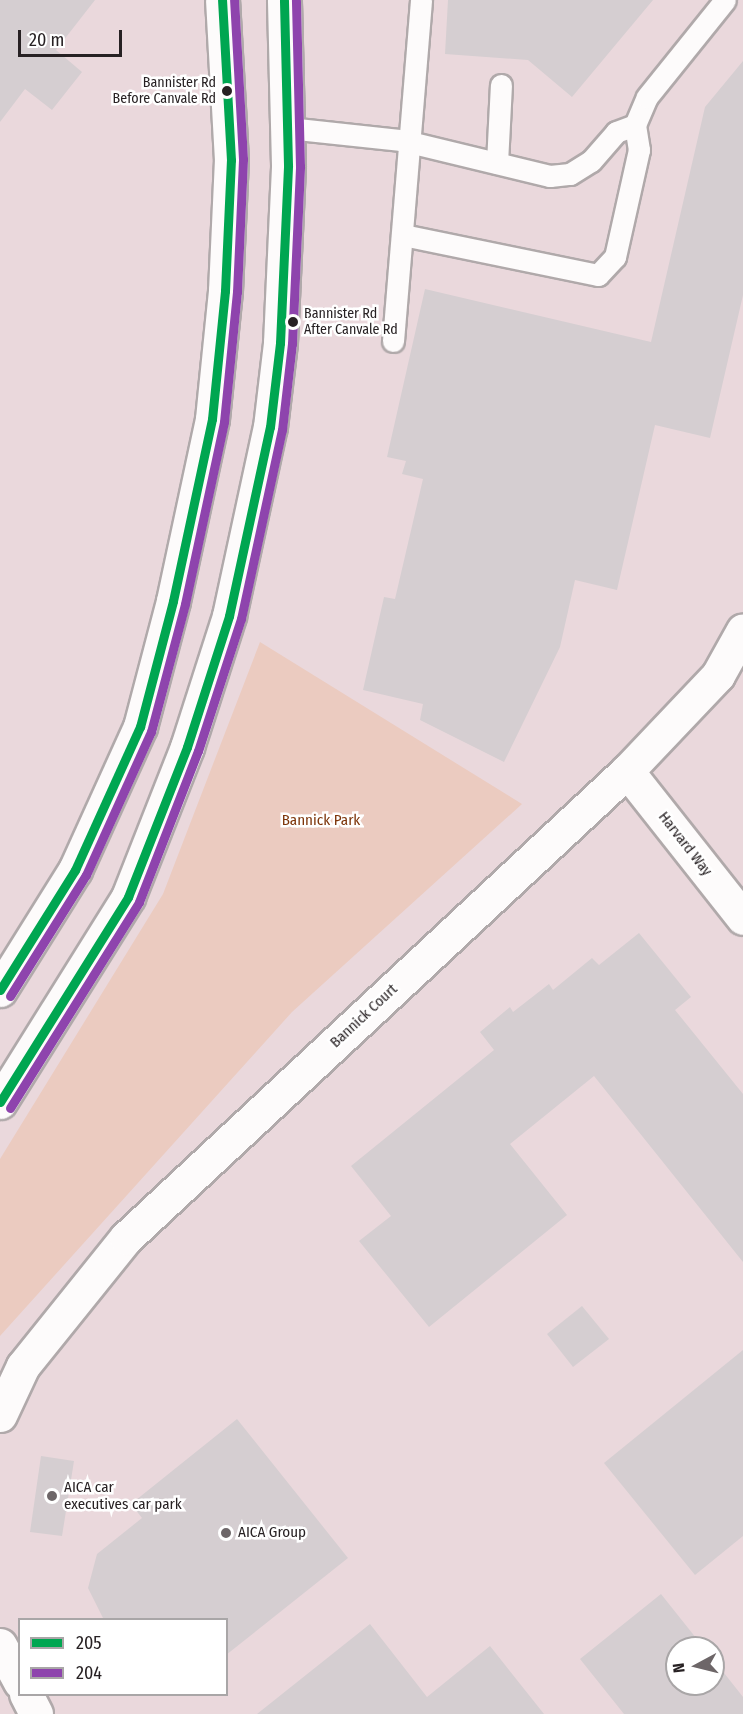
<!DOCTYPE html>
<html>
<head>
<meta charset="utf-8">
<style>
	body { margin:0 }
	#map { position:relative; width:743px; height:1714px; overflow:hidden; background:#efe5e7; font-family:"Fira Sans Condensed",sans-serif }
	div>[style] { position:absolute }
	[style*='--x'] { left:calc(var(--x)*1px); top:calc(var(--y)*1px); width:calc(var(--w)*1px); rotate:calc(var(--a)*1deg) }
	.built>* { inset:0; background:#ead8dc }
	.green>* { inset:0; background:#ebcbc0 }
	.building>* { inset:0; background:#d5ced1 }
	.roads { filter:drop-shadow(2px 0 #b0a9aa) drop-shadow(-2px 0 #b0a9aa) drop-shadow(0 2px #b0a9aa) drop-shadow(0 -2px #b0a9aa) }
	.lane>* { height:21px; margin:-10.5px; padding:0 10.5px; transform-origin:10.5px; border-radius:10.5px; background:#fdfbfb }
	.street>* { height:33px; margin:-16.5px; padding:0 16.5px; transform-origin:16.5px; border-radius:16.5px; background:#fdfbfb }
	.primary>* { height:33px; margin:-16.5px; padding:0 16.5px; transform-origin:16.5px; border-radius:16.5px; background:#fdfbfb }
	.bus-1>* { height:9px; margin:-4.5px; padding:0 4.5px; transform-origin:4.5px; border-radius:4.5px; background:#00a651 }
	.bus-2>* { height:9px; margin:-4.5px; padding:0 4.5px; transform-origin:4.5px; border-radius:4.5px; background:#8e44ad }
	.dots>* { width:16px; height:16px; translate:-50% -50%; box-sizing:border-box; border:3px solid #fff; border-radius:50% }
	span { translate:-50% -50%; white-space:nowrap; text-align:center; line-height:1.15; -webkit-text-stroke:5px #fff; paint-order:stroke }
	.bus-label { font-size:14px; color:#272123 }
	.right { translate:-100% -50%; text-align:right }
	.left { translate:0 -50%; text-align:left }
	.park-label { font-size:15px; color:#7d350a }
	.street-label { font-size:15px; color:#272123 }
	.poi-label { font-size:15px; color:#272123 }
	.legend { position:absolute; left:18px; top:1618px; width:210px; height:78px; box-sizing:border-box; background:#fff; border:2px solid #a9a6a7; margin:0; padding:8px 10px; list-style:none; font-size:18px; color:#272123 }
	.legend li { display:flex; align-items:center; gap:12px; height:30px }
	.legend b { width:30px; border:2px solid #a9a6a7 }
	.north { position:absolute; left:665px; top:1636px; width:60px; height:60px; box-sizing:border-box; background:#fff; border:2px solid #a9a6a7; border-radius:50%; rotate:263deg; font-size:16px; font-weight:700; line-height:24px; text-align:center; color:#272123 }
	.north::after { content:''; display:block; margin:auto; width:21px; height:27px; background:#6d6668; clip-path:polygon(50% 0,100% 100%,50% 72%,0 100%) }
	.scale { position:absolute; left:18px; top:30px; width:104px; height:27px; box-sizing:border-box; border:3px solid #272123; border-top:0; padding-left:8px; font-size:18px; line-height:21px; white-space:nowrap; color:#272123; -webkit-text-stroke:4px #fff; paint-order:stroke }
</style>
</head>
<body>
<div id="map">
	<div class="built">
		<i style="clip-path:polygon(evenodd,0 0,743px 0,743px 1714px,0 1714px,0 0,20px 1620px,226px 1620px,226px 1694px,20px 1694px,20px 1620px,0 0,677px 1648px,713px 1648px,713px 1684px,677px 1684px,677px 1648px)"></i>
	</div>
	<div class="green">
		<i style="clip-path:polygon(260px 642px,522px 804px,292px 1012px,0 1336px,0 1159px,163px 894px)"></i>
	</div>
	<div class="building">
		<i style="clip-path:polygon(0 0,95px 0,56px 50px,82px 72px,52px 110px,25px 89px,0 122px)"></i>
		<i style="clip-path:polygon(448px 0,653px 0,572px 97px,528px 60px,445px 54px)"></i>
		<i style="clip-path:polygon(743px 61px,743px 295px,710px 438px,655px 425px,617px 590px,575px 580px,560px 647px,504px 762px,420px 720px,423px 704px,363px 690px,384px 597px,395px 599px,423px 479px,402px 474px,406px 461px,387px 457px,425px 289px,651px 342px,705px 107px)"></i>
		<i style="clip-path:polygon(639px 933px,691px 997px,675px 1010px,743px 1094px,743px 1262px,594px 1076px,510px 1144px,567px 1215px,429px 1327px,359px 1241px,391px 1216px,351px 1166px,494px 1050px,480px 1032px,510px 1007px,513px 1012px,549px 984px,553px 990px,592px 958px,599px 965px)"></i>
		<i style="clip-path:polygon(582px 1306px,609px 1339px,573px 1367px,547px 1334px)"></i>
		<i style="clip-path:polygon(743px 1350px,743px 1536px,695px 1575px,604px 1463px)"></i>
		<i style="clip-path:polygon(237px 1419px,348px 1558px,226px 1655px,226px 1620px,104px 1620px,88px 1588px,97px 1554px,142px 1518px,131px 1504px)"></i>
		<i style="clip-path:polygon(41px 1456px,74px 1461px,62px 1536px,30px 1532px)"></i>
		<i style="clip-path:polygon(661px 1594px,704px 1648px,677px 1648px,677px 1684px,713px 1684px,713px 1659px,743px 1697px,743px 1714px,624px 1714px,580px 1659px)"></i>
		<i style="clip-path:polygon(370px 1624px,427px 1697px,490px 1646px,544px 1714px,257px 1714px)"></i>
	</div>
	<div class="roads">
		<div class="lane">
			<i style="--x:288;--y:128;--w:114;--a:6.1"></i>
			<i style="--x:401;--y:140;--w:153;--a:13.6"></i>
			<i style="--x:550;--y:176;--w:20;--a:-6"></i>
			<i style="--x:570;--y:174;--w:25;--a:-32"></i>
			<i style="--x:591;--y:161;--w:38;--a:-49"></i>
			<i style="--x:616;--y:132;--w:20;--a:-20"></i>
			<i style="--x:635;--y:125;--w:30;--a:-67"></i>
			<i style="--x:647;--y:97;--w:124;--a:-51.2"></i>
			<i style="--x:497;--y:163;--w:78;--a:-87.1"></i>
			<i style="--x:403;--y:235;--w:199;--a:11.6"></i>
			<i style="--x:598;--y:275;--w:25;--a:-47"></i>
			<i style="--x:615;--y:257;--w:110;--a:-77.4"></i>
			<i style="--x:639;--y:150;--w:25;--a:-99"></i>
			<i style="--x:393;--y:341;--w:342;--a:-85.3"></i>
		</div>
		<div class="street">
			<i style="--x:627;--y:771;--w:187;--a:51.7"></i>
			<i style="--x:0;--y:1415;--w:54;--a:-64.9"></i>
			<i style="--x:23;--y:1366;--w:164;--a:-51.2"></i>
			<i style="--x:126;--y:1238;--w:685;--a:-42.99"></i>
			<i style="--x:627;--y:771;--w:132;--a:-46.5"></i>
			<i style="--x:718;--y:675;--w:51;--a:-60.9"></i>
			<i style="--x:0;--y:1645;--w:42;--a:61.6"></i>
			<i style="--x:26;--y:1694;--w:22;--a:63"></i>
		</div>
		<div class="primary">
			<i style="--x:0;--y:990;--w:142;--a:-58"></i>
			<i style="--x:75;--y:870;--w:157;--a:-65.6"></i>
			<i style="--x:140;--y:727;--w:130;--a:-75.3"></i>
			<i style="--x:173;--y:601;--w:186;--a:-77.9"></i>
			<i style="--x:212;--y:419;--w:129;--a:-84.2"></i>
			<i style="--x:225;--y:291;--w:131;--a:-87.4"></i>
			<i style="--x:231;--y:160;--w:160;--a:-93.2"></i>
			<i style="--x:0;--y:1102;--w:242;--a:-58"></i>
			<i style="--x:128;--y:897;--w:161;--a:-68.5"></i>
			<i style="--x:187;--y:747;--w:138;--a:-72.2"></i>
			<i style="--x:229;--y:616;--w:193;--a:-77.8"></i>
			<i style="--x:270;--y:427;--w:85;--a:-83.2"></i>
			<i style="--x:280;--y:343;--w:178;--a:-87.4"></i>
			<i style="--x:288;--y:165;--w:165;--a:-91.4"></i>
		</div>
	</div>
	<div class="bus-1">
		<i style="--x:0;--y:990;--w:142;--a:-58"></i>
		<i style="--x:75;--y:870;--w:157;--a:-65.6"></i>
		<i style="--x:140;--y:727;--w:130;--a:-75.3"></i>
		<i style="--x:173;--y:601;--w:186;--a:-77.9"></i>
		<i style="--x:212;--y:419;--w:129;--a:-84.2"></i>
		<i style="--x:225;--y:291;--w:131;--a:-87.4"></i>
		<i style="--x:231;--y:160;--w:160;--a:-93.2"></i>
		<i style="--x:0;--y:1102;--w:242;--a:-58"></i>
		<i style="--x:128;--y:897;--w:161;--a:-68.5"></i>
		<i style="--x:187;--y:747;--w:138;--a:-72.2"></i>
		<i style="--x:229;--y:616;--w:193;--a:-77.8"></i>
		<i style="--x:270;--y:427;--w:85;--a:-83.2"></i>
		<i style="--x:280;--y:343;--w:178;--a:-87.4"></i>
		<i style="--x:288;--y:165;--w:165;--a:-91.4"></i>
	</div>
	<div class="bus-2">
		<i style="--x:10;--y:996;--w:143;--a:-57.9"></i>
		<i style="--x:86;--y:875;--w:157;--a:-65.6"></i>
		<i style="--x:151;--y:732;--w:132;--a:-75.1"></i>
		<i style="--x:185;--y:604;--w:186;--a:-77.9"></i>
		<i style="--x:224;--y:422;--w:131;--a:-84.3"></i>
		<i style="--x:237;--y:292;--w:133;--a:-87.4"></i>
		<i style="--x:243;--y:159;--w:159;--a:-93.2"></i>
		<i style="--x:10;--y:1108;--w:243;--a:-57.9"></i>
		<i style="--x:139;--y:902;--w:162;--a:-68.7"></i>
		<i style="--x:198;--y:751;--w:139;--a:-72"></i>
		<i style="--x:241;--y:619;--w:193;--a:-77.8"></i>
		<i style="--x:282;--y:430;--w:87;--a:-83.4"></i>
		<i style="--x:292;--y:344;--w:178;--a:-87.4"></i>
		<i style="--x:300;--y:166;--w:166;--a:-91.4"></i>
	</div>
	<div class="dots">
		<i style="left:227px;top:91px;background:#272123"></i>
		<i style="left:293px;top:322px;background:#272123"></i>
		<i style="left:52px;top:1496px;background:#6d6668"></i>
		<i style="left:226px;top:1533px;background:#6d6668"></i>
	</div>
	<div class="bus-label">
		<span class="right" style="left:216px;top:91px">Bannister Rd<br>Before Canvale Rd</span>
		<span class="left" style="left:304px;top:322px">Bannister Rd<br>After Canvale Rd</span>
	</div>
	<div class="park-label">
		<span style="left:321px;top:821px">Bannick Park</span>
	</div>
	<div class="street-label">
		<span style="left:685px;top:844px;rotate:52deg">Harvard Way</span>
		<span style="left:364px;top:1016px;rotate:-43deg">Bannick Court</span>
	</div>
	<div class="poi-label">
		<span class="left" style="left:64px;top:1496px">AICA car<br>executives car park</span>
		<span class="left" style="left:238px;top:1533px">AICA Group</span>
	</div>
	<ul class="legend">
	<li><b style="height:8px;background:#00a651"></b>205</li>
	<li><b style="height:8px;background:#8e44ad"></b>204</li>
	</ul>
	<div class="north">N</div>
	<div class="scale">20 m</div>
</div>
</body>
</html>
